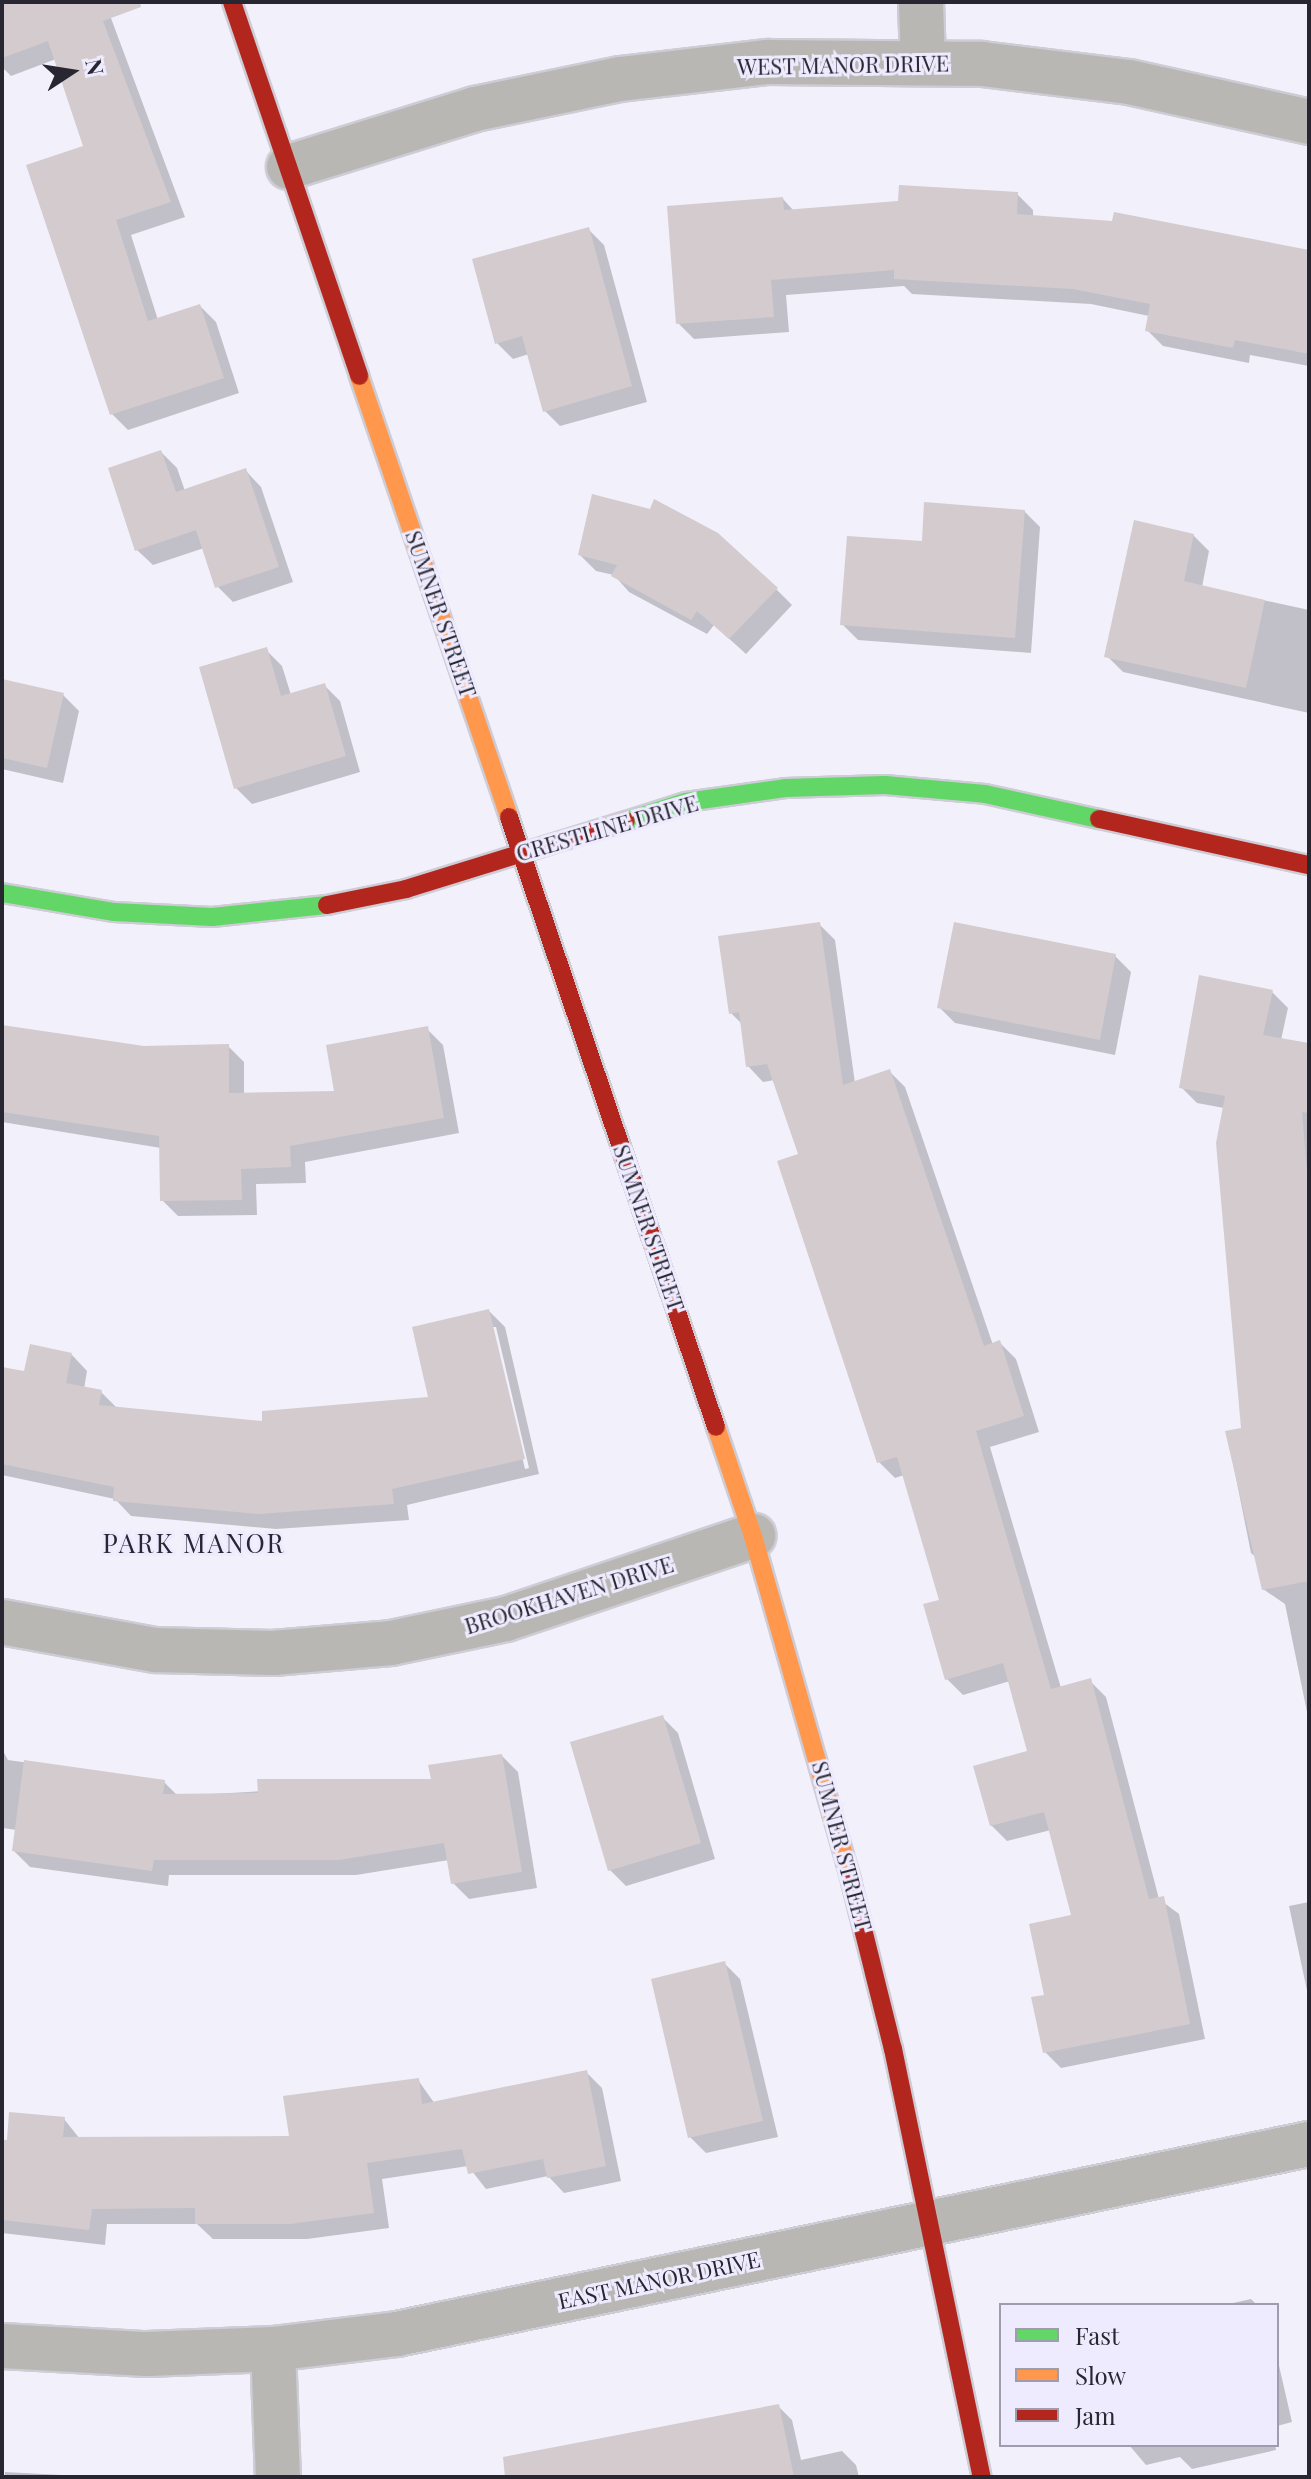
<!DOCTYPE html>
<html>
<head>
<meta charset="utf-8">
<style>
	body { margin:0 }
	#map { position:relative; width:1311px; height:2479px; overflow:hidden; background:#f2f0fa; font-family:"Playfair Display",serif }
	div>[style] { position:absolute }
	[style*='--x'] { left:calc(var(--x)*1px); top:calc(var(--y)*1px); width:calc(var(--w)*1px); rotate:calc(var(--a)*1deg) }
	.shadow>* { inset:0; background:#0003 }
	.building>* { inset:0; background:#d3cbce }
	.roads { filter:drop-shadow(2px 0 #ceccd5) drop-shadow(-2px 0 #ceccd5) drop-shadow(0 2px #ceccd5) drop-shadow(0 -2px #ceccd5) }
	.street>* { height:44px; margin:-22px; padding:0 22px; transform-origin:22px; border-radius:22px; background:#b9b7b4 }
	.fast>* { height:18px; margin:-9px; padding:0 9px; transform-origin:9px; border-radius:9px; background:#63d668 }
	.slow>* { height:18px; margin:-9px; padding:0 9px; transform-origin:9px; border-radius:9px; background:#ff974d }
	.jam>* { height:18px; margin:-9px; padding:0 9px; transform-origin:9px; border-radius:9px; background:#b3261e }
	span { translate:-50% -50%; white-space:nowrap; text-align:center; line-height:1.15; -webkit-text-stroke:6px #eeebff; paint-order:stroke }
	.street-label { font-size:22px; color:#282631 }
	.quarter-label { font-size:26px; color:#282631; letter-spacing:2px }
	.frame { position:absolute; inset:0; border:4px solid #282631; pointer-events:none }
	.legend { position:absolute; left:999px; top:2303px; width:280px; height:144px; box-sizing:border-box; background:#eeebff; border:2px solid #9f9cad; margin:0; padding:10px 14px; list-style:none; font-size:24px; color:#282631 }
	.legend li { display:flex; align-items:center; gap:16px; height:40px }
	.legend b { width:40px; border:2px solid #9f9cad }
	.north { position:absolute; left:32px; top:32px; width:80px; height:80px; -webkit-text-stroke:6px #eeebff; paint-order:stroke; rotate:78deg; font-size:22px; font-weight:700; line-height:32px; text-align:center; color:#282631 }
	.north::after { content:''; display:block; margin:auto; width:28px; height:36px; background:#282631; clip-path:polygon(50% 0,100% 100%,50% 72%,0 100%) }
</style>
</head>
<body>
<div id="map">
	<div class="shadow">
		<i style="clip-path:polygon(2px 2px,105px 2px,185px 217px,131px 235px,158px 320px,200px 306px,216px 322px,239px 393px,128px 430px,112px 414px,86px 148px,56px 59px,11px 76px,2px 67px)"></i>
		<i style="clip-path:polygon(1017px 194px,1033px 210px,1033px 217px,1309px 262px,1309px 366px,1250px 355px,1249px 363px,1163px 346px,1147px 330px,1149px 316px,1091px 304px,912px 294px,904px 286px,786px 295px,789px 332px,694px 339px,678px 323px,783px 199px,794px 211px)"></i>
		<i style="clip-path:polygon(588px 229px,604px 245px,647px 402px,560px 426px,544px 410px,529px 354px,513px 359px,497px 343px)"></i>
		<i style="clip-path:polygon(161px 452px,177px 468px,185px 491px,246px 471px,261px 487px,293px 582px,233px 602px,217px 586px,204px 548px,153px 565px,137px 550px)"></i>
		<i style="clip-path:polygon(1024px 511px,1040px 527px,1031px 653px,858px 640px,842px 624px,924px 543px)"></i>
		<i style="clip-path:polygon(1193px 535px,1209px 551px,1202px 587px,1309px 610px,1309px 713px,1123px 672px,1107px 656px)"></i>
		<i style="clip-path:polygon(580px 555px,776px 589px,792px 605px,746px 654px,714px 625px,707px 634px,629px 592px,614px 575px,596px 571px)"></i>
		<i style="clip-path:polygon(266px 650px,282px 666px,291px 695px,324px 685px,340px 701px,360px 772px,252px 804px,236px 788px)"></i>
		<i style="clip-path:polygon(2px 681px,63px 695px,79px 711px,63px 783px,2px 769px)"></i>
		<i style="clip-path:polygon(819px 924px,835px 940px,855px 1083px,889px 1071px,905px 1087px,993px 1345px,1000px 1343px,1016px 1359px,1039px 1432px,990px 1447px,1061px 1688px,1090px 1681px,1106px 1697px,1159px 1899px,1179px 1914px,1205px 2039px,1061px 2068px,1045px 2052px,1047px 1996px,1074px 1916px,1051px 1830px,1007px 1841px,991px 1825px,1029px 1752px,1010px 1681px,963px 1695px,947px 1679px,941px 1601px,904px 1475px,895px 1478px,879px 1462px,801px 1156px,775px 1080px,763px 1082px,748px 1066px,742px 1024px,731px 1013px)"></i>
		<i style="clip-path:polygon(1115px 956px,1131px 972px,1115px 1055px,955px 1023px,939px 1007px)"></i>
		<i style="clip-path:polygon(1272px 992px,1288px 1008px,1281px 1040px,1309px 1045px,1309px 1722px,1285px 1604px,1263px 1589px,1258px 1559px,1251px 1553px,1227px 1433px,1243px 1430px,1224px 1108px,1197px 1103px,1181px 1087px)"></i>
		<i style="clip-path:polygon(2px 1027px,144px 1048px,228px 1046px,244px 1062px,244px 1095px,336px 1093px,427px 1029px,443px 1045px,459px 1133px,305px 1162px,306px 1183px,256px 1184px,257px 1215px,178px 1216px,162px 1200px,161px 1148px,2px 1122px)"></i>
		<i style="clip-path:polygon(evenodd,489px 1311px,505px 1327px,539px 1474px,407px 1505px,409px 1520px,276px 1529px,131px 1516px,115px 1499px,2px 1475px,2px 1368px,26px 1374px,72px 1355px,87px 1371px,84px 1389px,101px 1392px,118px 1409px,265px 1423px,431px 1399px,489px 1311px,492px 1327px,496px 1327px,529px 1468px,525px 1469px,492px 1327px)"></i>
		<i style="clip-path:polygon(662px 1717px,678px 1733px,715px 1859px,626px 1886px,610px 1870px)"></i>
		<i style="clip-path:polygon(2px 1749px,8px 1760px,164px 1782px,178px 1796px,433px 1781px,502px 1756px,518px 1772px,537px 1888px,469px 1899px,453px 1883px,449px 1860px,356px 1875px,169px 1875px,168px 1886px,30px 1867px,14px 1851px,17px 1830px,2px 1828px)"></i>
		<i style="clip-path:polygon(1309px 1902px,1309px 2000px,1289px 1906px)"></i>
		<i style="clip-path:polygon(724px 1963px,740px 1979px,778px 2137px,706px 2153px,690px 2137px)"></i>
		<i style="clip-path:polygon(586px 2072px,602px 2088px,621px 2181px,564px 2193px,548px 2176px,486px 2189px,468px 2166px,382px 2179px,389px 2228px,307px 2239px,213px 2239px,197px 2224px,107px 2224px,105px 2245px,2px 2233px,2px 2142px,64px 2119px,80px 2139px,291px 2138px,418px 2080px,435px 2104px)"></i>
		<i style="clip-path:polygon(1251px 2299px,1257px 2305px,1224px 2305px)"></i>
		<i style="clip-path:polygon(1277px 2357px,1292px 2422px,1277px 2426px)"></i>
		<i style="clip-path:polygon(778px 2406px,792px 2420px,801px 2460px,842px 2451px,856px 2465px,859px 2477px,525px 2477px)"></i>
		<i style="clip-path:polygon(1129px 2445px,1275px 2445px,1276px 2450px,1192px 2469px,1180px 2457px,1146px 2465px)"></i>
		<i style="clip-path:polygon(5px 2472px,100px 2477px,5px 2477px)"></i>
	</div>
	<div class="building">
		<i style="clip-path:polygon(2px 2px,140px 2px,141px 7px,103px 21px,171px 202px,116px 220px,148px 321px,200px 304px,224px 378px,110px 415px,26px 165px,83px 146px,48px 41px,2px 58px)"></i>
		<i style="clip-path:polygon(899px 185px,1018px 192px,1017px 214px,1112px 221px,1114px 212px,1309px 250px,1309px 354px,1235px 340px,1233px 348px,1145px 331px,1150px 304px,1073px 289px,894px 279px,894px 270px,771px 280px,774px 317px,676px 324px,667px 206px,783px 197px,784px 210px,898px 201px)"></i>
		<i style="clip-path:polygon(589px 227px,632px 386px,543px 412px,522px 336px,495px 344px,472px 259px)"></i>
		<i style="clip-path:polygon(161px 450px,176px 492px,246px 468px,279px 567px,215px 588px,196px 530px,135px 551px,108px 468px)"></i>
		<i style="clip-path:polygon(592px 494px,650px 509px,654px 499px,718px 533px,778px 588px,729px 639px,697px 611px,691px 620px,611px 576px,617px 565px,578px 555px)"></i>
		<i style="clip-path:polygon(924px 502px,1025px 510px,1015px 638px,840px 625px,847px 536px,922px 541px)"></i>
		<i style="clip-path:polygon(1134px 520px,1194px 534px,1184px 581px,1265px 600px,1246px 688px,1104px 657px)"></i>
		<i style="clip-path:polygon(267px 647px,281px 696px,325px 683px,346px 756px,234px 789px,199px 667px)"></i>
		<i style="clip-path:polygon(2px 679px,64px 693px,47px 768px,2px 758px)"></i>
		<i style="clip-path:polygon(820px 922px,843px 1085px,890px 1069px,984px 1346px,1000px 1340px,1024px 1416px,976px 1431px,1051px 1689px,1091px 1678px,1149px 1899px,1164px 1896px,1190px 2024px,1043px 2053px,1031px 1997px,1044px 1995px,1029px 1924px,1071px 1915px,1044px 1812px,990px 1826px,973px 1766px,1027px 1751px,1003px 1663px,945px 1680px,923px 1604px,939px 1600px,897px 1457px,877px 1463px,777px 1161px,798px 1154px,767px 1064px,746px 1067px,739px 1012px,729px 1014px,718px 936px)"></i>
		<i style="clip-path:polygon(954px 922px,1116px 954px,1100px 1040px,937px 1008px)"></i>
		<i style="clip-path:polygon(1199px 975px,1273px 990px,1263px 1035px,1309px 1043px,1309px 1113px,1302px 1112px,1309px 1194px,1309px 1581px,1262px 1590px,1225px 1431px,1241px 1428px,1216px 1143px,1225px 1096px,1179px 1088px)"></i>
		<i style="clip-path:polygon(2px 1025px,144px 1046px,229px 1044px,229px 1093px,334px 1091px,326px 1045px,428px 1026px,444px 1118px,290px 1146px,291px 1167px,241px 1169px,242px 1200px,160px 1201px,159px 1136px,2px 1112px)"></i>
		<i style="clip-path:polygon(489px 1309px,525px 1459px,392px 1489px,394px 1504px,259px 1514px,113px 1501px,114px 1487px,2px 1464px,2px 1367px,24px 1371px,30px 1344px,72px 1353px,66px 1383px,102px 1390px,99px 1405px,262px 1421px,262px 1411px,428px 1397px,412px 1327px)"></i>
		<i style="clip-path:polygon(663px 1715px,701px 1843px,608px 1871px,570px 1742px)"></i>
		<i style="clip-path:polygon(502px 1754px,522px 1872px,451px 1884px,444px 1843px,339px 1860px,154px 1860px,152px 1871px,12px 1851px,24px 1760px,165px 1780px,163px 1794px,258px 1793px,257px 1779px,431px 1779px,428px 1765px)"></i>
		<i style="clip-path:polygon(725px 1961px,763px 2121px,688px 2138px,651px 1979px)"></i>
		<i style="clip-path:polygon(587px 2070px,606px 2166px,547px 2178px,543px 2159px,468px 2174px,462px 2149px,367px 2163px,374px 2213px,290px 2224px,195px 2224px,195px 2208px,92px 2209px,89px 2230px,2px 2220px,2px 2140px,7px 2140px,9px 2112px,65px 2117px,63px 2137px,289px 2136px,283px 2096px,419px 2078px,422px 2104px)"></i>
		<i style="clip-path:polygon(779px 2404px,794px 2477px,505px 2477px,503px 2457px)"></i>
	</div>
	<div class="roads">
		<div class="street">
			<i style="--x:921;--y:2;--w:59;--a:88.1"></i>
			<i style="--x:289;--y:167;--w:195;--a:-17.3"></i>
			<i style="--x:475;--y:109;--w:148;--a:-11.7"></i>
			<i style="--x:620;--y:79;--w:149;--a:-6.6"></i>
			<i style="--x:768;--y:62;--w:214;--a:0.5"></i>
			<i style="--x:982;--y:64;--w:148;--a:7"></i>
			<i style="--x:1129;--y:82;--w:184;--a:12.5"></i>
			<i style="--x:2;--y:1622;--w:156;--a:10.4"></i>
			<i style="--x:155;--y:1650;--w:118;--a:1.5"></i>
			<i style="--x:273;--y:1653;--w:118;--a:-4.8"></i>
			<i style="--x:391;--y:1643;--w:117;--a:-11.8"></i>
			<i style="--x:506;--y:1619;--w:261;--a:-18.6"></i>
			<i style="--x:2;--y:2346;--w:145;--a:3.2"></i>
			<i style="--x:147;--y:2354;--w:126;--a:-2.3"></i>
			<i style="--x:273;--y:2349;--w:125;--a:-6.9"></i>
			<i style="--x:397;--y:2334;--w:932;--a:-11.77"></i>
			<i style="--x:273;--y:2349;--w:128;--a:87.8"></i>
		</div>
		<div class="fast">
			<i style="--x:626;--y:821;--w:63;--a:-17.6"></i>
			<i style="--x:686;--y:802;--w:100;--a:-8"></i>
			<i style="--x:785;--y:788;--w:100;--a:-1.7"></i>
			<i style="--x:885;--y:785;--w:100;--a:5.1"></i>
			<i style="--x:985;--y:794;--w:117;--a:12.4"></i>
			<i style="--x:2;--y:893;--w:114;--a:9.6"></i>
			<i style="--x:114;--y:912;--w:98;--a:2.9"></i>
			<i style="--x:212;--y:917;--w:116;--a:-6"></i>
		</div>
		<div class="slow">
			<i style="--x:359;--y:376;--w:466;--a:71.2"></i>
			<i style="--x:716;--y:1427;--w:115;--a:71.3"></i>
			<i style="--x:753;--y:1536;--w:359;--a:74.1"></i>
		</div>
		<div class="jam">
			<i style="--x:232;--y:2;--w:395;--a:71.2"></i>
			<i style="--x:509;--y:817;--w:644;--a:71.26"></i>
			<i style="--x:1099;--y:819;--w:215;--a:12.4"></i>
			<i style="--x:327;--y:905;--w:81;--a:-11.4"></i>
			<i style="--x:406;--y:889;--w:230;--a:-17.2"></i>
			<i style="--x:851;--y:1881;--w:173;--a:76"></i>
			<i style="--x:893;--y:2049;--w:437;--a:78.3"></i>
		</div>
	</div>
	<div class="street-label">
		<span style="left:843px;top:65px;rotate:-1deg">WEST MANOR DRIVE</span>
		<span style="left:441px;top:614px;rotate:71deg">SUMNER STREET</span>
		<span style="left:607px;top:828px;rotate:-16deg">CRESTLINE DRIVE</span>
		<span style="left:649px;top:1228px;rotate:71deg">SUMNER STREET</span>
		<span style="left:569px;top:1595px;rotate:-17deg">BROOKHAVEN DRIVE</span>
		<span style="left:842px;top:1846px;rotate:75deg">SUMNER STREET</span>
		<span style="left:659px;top:2280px;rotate:-12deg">EAST MANOR DRIVE</span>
	</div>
	<div class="quarter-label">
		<span style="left:194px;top:1543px">PARK MANOR</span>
	</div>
	<div class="frame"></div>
	<ul class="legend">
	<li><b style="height:10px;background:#63d668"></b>Fast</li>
	<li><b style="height:10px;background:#ff974d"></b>Slow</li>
	<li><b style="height:10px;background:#b3261e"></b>Jam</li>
	</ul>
	<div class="north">N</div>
</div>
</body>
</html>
